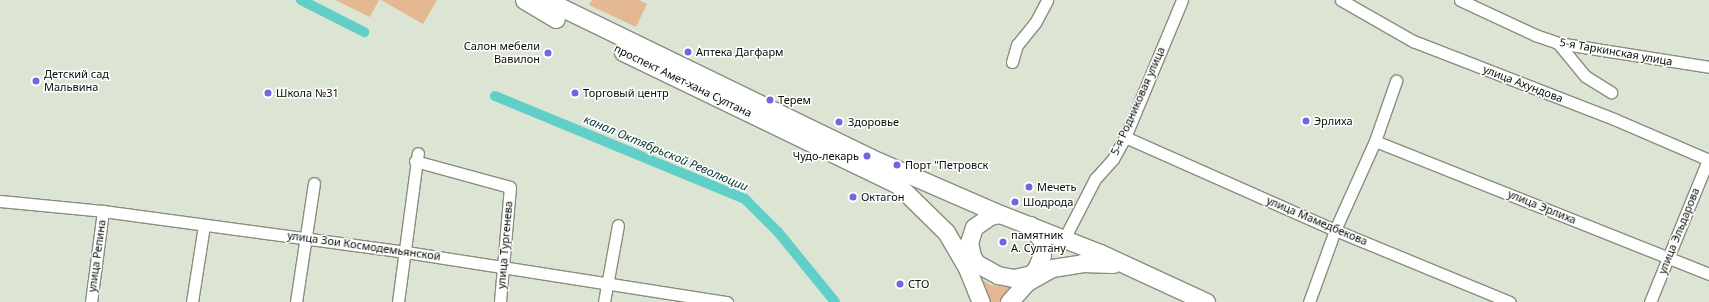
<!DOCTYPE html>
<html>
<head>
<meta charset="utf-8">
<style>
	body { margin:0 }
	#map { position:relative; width:1709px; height:302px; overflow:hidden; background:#dce4d3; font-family:"Noto Sans",sans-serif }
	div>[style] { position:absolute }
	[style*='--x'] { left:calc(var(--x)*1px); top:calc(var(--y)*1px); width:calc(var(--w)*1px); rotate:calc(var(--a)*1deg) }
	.green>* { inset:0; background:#e4b890 }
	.canal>* { height:10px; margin:-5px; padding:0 5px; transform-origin:5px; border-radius:5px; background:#5fcfc7 }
	.roads { filter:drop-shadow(1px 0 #888e80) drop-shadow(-1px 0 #888e80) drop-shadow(0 1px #888e80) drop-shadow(0 -1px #888e80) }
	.minor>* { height:11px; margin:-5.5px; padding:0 5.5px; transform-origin:5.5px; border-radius:5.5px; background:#fff }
	.primary>* { height:17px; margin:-8.5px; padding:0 8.5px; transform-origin:8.5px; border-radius:8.5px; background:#fff }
	.dots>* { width:11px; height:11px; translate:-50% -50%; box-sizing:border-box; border:2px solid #fff; border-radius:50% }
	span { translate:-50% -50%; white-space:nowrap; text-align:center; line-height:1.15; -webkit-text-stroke:3px #fff; paint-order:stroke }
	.poi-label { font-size:11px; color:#0a0d08 }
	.right { translate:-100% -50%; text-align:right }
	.left { translate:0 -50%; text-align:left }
	.street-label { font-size:11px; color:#0a0d08 }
	.water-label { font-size:12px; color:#033a37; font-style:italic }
</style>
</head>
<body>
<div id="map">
	<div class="green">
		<i style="clip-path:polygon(335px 0,379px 0,370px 17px)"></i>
		<i style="clip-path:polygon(381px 0,437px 0,423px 24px)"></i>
		<i style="clip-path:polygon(592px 0,639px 0,647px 4px,636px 27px,589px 5px)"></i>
		<i style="clip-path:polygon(976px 276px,991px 285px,1010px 287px,1000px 302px,987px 302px)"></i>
	</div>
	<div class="canal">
		<i style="--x:301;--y:0;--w:71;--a:26.9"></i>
		<i style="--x:495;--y:96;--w:270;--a:22.4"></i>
		<i style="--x:745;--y:199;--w:47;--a:45"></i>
		<i style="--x:778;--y:232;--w:90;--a:50.8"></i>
	</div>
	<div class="roads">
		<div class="minor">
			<i style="--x:1341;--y:0;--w:83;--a:29.7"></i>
			<i style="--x:1413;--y:41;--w:216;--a:21.2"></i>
			<i style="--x:1614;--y:119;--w:103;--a:23.3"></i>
			<i style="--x:1460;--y:0;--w:83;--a:25"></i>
			<i style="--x:1535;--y:35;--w:24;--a:19"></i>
			<i style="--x:1558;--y:43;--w:153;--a:9"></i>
			<i style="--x:1558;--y:43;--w:43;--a:50.7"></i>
			<i style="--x:1585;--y:76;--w:31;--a:32"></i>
			<i style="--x:1012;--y:62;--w:18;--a:-74"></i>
			<i style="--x:1017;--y:45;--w:28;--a:-51"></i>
			<i style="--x:1035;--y:23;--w:26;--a:-62"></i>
			<i style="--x:1125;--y:137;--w:230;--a:23.9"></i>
			<i style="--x:1335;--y:230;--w:189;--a:22.4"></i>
			<i style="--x:1375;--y:141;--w:360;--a:21.7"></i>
			<i style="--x:415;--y:161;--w:98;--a:15.3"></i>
			<i style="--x:510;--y:187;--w:115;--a:95"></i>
			<i style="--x:0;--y:201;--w:103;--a:5.5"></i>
			<i style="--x:103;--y:211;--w:306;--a:7.7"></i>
			<i style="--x:406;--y:252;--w:325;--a:8.9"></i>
			<i style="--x:1064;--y:239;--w:68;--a:-62.7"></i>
			<i style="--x:1095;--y:179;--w:27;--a:-48"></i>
			<i style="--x:1113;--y:159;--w:25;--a:-61"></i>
			<i style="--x:1125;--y:137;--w:148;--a:-67.4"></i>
			<i style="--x:91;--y:302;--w:92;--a:-82.5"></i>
			<i style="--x:192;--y:302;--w:78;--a:-81.1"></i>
			<i style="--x:296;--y:302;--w:120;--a:-81.4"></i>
			<i style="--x:398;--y:302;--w:150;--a:-82.4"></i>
			<i style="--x:604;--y:302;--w:78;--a:-79.7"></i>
			<i style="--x:1309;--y:302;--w:77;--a:-70.1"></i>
			<i style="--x:1335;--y:230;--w:98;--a:-65.8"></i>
			<i style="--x:1375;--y:141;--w:64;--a:-70.7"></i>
			<i style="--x:1650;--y:302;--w:153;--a:-67.8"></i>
		</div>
		<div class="primary">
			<i style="--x:524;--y:0;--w:37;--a:31"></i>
			<i style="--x:546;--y:0;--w:361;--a:25.9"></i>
			<i style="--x:871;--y:158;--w:141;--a:23.5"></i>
			<i style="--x:1000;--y:214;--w:107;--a:21.3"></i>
			<i style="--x:1100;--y:253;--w:117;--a:24.8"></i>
			<i style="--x:623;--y:52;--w:305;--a:25.8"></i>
			<i style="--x:898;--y:185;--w:67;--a:44.4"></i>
			<i style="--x:946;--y:232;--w:42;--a:59.7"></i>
			<i style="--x:967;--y:268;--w:37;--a:68"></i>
			<i style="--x:1000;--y:214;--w:10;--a:169"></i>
			<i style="--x:990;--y:216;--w:19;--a:145"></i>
			<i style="--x:974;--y:227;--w:16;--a:108"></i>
			<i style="--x:969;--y:242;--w:14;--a:78"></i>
			<i style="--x:972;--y:256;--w:8;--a:60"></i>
			<i style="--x:976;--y:263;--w:25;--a:29"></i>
			<i style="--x:998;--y:275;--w:16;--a:11"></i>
			<i style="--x:1014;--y:278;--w:17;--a:-13"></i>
			<i style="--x:1026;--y:279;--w:14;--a:-45"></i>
			<i style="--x:1036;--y:269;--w:15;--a:-67"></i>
			<i style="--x:1042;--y:255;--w:14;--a:-90"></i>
			<i style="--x:1042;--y:241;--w:20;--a:-127"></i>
			<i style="--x:1009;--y:302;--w:27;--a:-48"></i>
			<i style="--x:1027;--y:282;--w:29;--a:-29"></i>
			<i style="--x:1052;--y:268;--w:30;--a:-9"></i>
			<i style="--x:1082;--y:263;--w:31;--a:2"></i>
		</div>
	</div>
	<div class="dots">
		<i style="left:688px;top:52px;background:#6f66e0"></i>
		<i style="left:548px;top:53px;background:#6f66e0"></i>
		<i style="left:36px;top:81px;background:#6f66e0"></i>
		<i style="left:268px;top:93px;background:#6f66e0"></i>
		<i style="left:575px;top:93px;background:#6f66e0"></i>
		<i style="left:770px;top:100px;background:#6f66e0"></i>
		<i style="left:1306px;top:121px;background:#6f66e0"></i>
		<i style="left:839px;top:122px;background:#6f66e0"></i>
		<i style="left:867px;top:156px;background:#6f66e0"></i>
		<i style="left:897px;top:165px;background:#6f66e0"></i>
		<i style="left:1029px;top:187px;background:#6f66e0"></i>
		<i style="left:853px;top:197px;background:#6f66e0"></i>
		<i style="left:1015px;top:202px;background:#6f66e0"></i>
		<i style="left:1003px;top:242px;background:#6f66e0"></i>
		<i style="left:900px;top:284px;background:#6f66e0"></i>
	</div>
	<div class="poi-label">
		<span class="right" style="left:540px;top:53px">Салон мебели<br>Вавилон</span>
		<span class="left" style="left:696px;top:52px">Аптека Дагфарм</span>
		<span class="left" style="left:44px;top:81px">Детский сад<br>Мальвина</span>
		<span class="left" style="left:276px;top:93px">Школа №31</span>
		<span class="left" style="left:583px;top:93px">Торговый центр</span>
		<span class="left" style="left:778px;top:100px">Терем</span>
		<span class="left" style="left:1314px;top:121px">Эрлиха</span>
		<span class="left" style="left:848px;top:122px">Здоровье</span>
		<span class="right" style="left:859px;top:156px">Чудо-лекарь</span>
		<span class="left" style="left:905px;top:165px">Порт "Петровск</span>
		<span class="left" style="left:1037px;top:187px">Мечеть</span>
		<span class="left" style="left:861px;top:197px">Октагон</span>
		<span class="left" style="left:1023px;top:202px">Шодрода</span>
		<span class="left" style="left:1011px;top:242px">памятник<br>А. Султану</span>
		<span class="left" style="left:908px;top:284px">СТО</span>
	</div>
	<div class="street-label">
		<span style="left:1616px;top:52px;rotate:10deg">5-я Таркинская улица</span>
		<span style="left:683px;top:81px;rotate:26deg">проспект Амет-хана Султана</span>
		<span style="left:1523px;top:84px;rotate:21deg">улица Ахундова</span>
		<span style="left:1138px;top:101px;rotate:-66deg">5-я Родниковая улица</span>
		<span style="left:1542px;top:207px;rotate:22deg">улица Эрлиха</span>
		<span style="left:1317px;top:221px;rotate:23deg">улица Мамедбекова</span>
		<span style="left:1679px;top:231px;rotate:-68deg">улица Эльдарова</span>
		<span style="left:505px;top:245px;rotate:-85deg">улица Тургенева</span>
		<span style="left:364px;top:246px;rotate:8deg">улица Зои Космодемьянской</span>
		<span style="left:97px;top:256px;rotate:-82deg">улица Репина</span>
	</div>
	<div class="water-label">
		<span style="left:666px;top:153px;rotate:23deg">канал Октябрьской Революции</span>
	</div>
</div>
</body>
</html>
